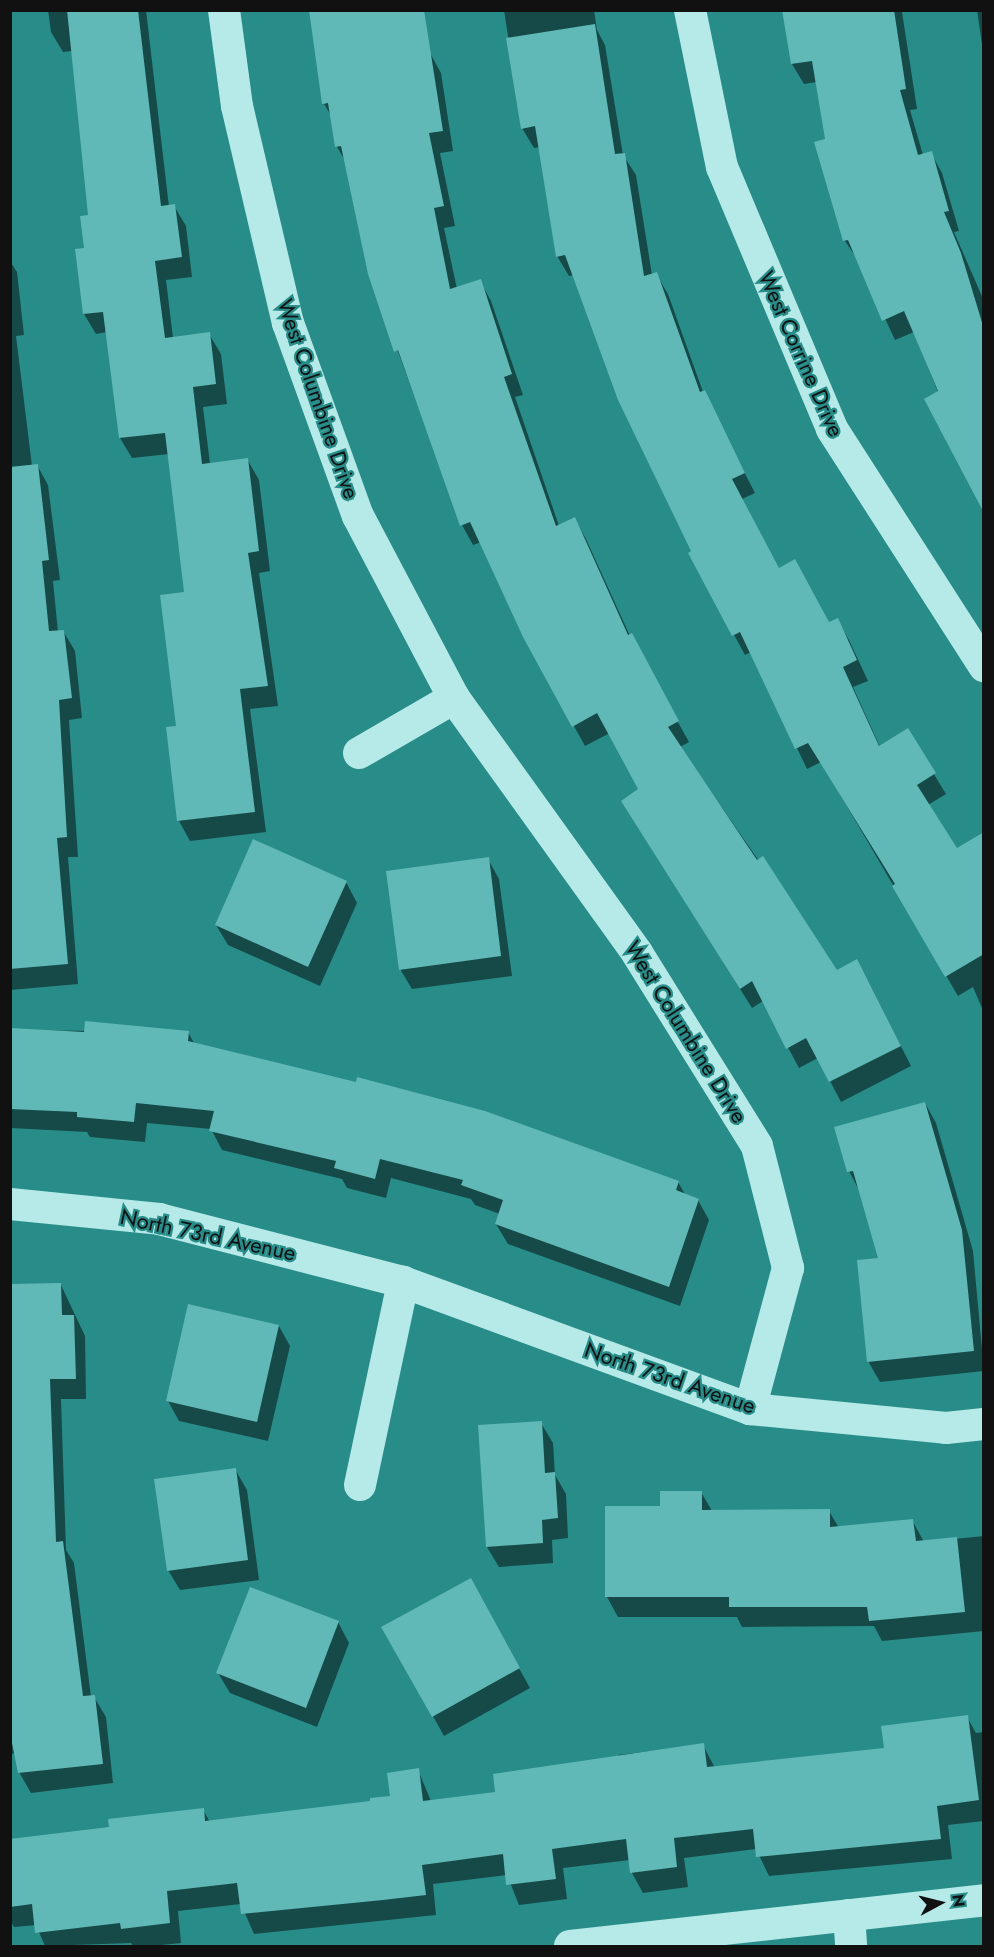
<!DOCTYPE html>
<html>
<head>
<meta charset="utf-8">
<style>
	body { margin:0 }
	#map { position:relative; width:994px; height:1957px; overflow:hidden; background:#288c89; font-family:Jost,sans-serif }
	div>[style] { position:absolute }
	[style*='--x'] { left:calc(var(--x)*1px); top:calc(var(--y)*1px); width:calc(var(--w)*1px); rotate:calc(var(--a)*1deg) }
	.shadow>* { inset:0; background:#0007 }
	.building>* { inset:0; background:#60b9b6 }
	.street>* { height:32px; margin:-16px; padding:0 16px; transform-origin:16px; border-radius:16px; background:#b6eae8 }
	span { translate:-50% -50%; white-space:nowrap; text-align:center; line-height:1.15; -webkit-text-stroke:4.5px #288c89; paint-order:stroke }
	.street-label { font-size:22px; color:#111 }
	.frame { position:absolute; inset:0; border:12px solid #111; pointer-events:none }
	.north { position:absolute; left:910px; top:1873px; width:60px; height:60px; -webkit-text-stroke:4px #288c89; paint-order:stroke; rotate:83deg; font-size:16px; font-weight:700; line-height:24px; text-align:center; color:#111 }
	.north::after { content:''; display:block; margin:auto; width:21px; height:27px; background:#111; clip-path:polygon(50% 0,100% 100%,50% 72%,0 100%) }
</style>
</head>
<body>
<div id="map">
	<div class="shadow">
		<i style="clip-path:polygon(48px 10px,146px 10px,169px 207px,174px 206px,186px 226px,192px 277px,166px 280px,173px 338px,209px 334px,221px 354px,227px 404px,203px 407px,210px 464px,247px 459px,259px 480px,270px 571px,259px 573px,278px 706px,250px 709px,266px 832px,190px 841px,179px 821px,167px 728px,177px 727px,186px 593px,169px 454px,132px 458px,120px 438px,107px 332px,96px 334px,84px 314px,89px 216px,72px 51px,63px 52px,51px 32px)"></i>
		<i style="clip-path:polygon(504px 10px,594px 10px,597px 30px,605px 45px,623px 155px,636px 175px,652px 275px,656px 274px,668px 294px,703px 392px,755px 493px,742px 499px,779px 569px,829px 624px,837px 620px,849px 640px,868px 681px,853px 687px,880px 747px,907px 730px,946px 794px,928px 805px,956px 850px,984px 841px,984px 1013px,973px 987px,958px 996px,821px 762px,807px 769px,751px 652px,745px 655px,690px 554px,693px 552px,574px 275px,569px 276px,557px 256px,540px 147px,534px 148px,522px 128px)"></i>
		<i style="clip-path:polygon(786px 10px,902px 12px,917px 109px,910px 110px,923px 155px,931px 153px,942px 173px,959px 231px,954px 232px,984px 301px,984px 508px,914px 332px,895px 340px,858px 260px,845px 241px,816px 143px,827px 140px,817px 82px,804px 84px,792px 64px)"></i>
		<i style="clip-path:polygon(977px 10px,984px 10px,984px 58px)"></i>
		<i style="clip-path:polygon(430px 53px,441px 73px,453px 151px,440px 153px,455px 226px,444px 228px,457px 289px,480px 281px,491px 301px,523px 395px,515px 397px,559px 526px,575px 519px,586px 539px,630px 636px,689px 742px,680px 747px,836px 972px,868px 981px,911px 1066px,841px 1102px,818px 1058px,799px 1068px,763px 1001px,752px 1008px,635px 821px,640px 790px,610px 733px,585px 746px,524px 636px,481px 542px,473px 545px,462px 525px,369px 273px,346px 162px,337px 147px,332px 117px,324px 104px)"></i>
		<i style="clip-path:polygon(10px 261px,17px 272px,24px 335px,16px 336px,32px 466px,37px 465px,48px 485px,60px 580px,53px 581px,58px 632px,63px 631px,75px 651px,82px 718px,69px 720px,78px 857px,68px 857px,78px 984px,10px 990px)"></i>
		<i style="clip-path:polygon(488px 859px,499px 879px,512px 976px,412px 989px,400px 969px)"></i>
		<i style="clip-path:polygon(346px 882px,357px 903px,320px 986px,228px 945px,216px 925px)"></i>
		<i style="clip-path:polygon(10px 1030px,188px 1032px,195px 1045px,678px 1182px,686px 1196px,698px 1200px,709px 1220px,680px 1306px,508px 1244px,496px 1224px,500px 1214px,475px 1205px,471px 1199px,391px 1178px,386px 1198px,347px 1188px,342px 1179px,222px 1150px,211px 1129px,147px 1123px,145px 1142px,90px 1137px,87px 1132px,10px 1128px)"></i>
		<i style="clip-path:polygon(925px 1103px,936px 1123px,973px 1251px,984px 1371px,880px 1382px,868px 1361px,880px 1259px,860px 1192px,849px 1171px)"></i>
		<i style="clip-path:polygon(10px 1285px,61px 1285px,85px 1336px,86px 1399px,61px 1399px,66px 1550px,74px 1563px,91px 1697px,94px 1697px,106px 1717px,113px 1783px,31px 1793px,19px 1772px,17px 1753px,10px 1754px)"></i>
		<i style="clip-path:polygon(279px 1326px,290px 1346px,268px 1441px,179px 1421px,168px 1401px)"></i>
		<i style="clip-path:polygon(541px 1423px,553px 1443px,555px 1475px,566px 1494px,568px 1538px,552px 1540px,553px 1563px,499px 1567px,487px 1547px)"></i>
		<i style="clip-path:polygon(235px 1469px,247px 1490px,259px 1580px,180px 1590px,168px 1570px)"></i>
		<i style="clip-path:polygon(701px 1492px,712px 1511px,829px 1511px,839px 1528px,912px 1520px,924px 1542px,984px 1536px,984px 1631px,882px 1641px,874px 1626px,742px 1627px,737px 1617px,618px 1617px,607px 1597px,607px 1508px,662px 1507px)"></i>
		<i style="clip-path:polygon(481px 1600px,530px 1688px,444px 1736px,384px 1628px)"></i>
		<i style="clip-path:polygon(338px 1622px,349px 1643px,317px 1727px,230px 1693px,218px 1673px)"></i>
		<i style="clip-path:polygon(967px 1717px,976px 1733px,984px 1732px,984px 1821px,948px 1825px,952px 1859px,769px 1876px,756px 1849px,684px 1858px,688px 1887px,643px 1893px,632px 1873px,630px 1860px,563px 1868px,567px 1899px,519px 1905px,507px 1875px,433px 1884px,436px 1915px,254px 1934px,241px 1904px,178px 1911px,181px 1943px,152px 1946px,133px 1946px,131px 1943px,45px 1946px,36px 1925px,14px 1927px,10px 1920px,10px 1840px,111px 1828px,203px 1810px,210px 1822px,372px 1803px,392px 1797px,418px 1770px,431px 1801px,497px 1793px,618px 1760px,618px 1755px,703px 1745px,715px 1768px,886px 1750px)"></i>
	</div>
	<div class="building">
		<i style="clip-path:polygon(67px 10px,138px 10px,161px 206px,175px 204px,182px 257px,155px 261px,165px 338px,210px 332px,216px 384px,193px 387px,202px 464px,248px 458px,259px 551px,248px 553px,268px 686px,240px 689px,255px 812px,177px 821px,166px 727px,176px 726px,160px 595px,184px 592px,165px 433px,119px 438px,103px 312px,83px 314px,75px 249px,84px 248px,80px 216px,88px 215px)"></i>
		<i style="clip-path:polygon(309px 10px,424px 10px,443px 131px,429px 133px,444px 206px,434px 208px,450px 289px,481px 279px,512px 374px,504px 377px,556px 526px,575px 517px,628px 635px,632px 633px,679px 721px,668px 727px,757px 860px,763px 856px,837px 970px,857px 959px,901px 1046px,829px 1082px,806px 1038px,786px 1049px,752px 981px,740px 989px,621px 801px,638px 789px,597px 713px,572px 727px,523px 637px,470px 522px,460px 526px,398px 350px,394px 352px,368px 274px,341px 146px,335px 147px,328px 103px,322px 104px)"></i>
		<i style="clip-path:polygon(782px 10px,894px 10px,906px 89px,900px 90px,918px 155px,932px 151px,949px 211px,944px 212px,961px 253px,984px 329px,984px 513px,924px 399px,938px 391px,904px 311px,882px 321px,848px 240px,843px 241px,814px 142px,825px 139px,812px 61px,791px 64px)"></i>
		<i style="clip-path:polygon(595px 24px,615px 154px,625px 153px,644px 276px,657px 272px,700px 392px,705px 390px,745px 473px,732px 479px,779px 568px,795px 559px,829px 622px,838px 618px,857px 660px,843px 667px,879px 746px,908px 728px,936px 773px,917px 785px,957px 848px,984px 832px,984px 954px,945px 977px,892px 886px,895px 884px,808px 743px,795px 749px,740px 632px,732px 636px,688px 553px,691px 551px,618px 400px,565px 255px,556px 257px,535px 126px,521px 129px,506px 38px)"></i>
		<i style="clip-path:polygon(38px 464px,49px 560px,42px 561px,49px 631px,64px 630px,72px 698px,59px 700px,67px 837px,57px 838px,68px 964px,10px 969px,10px 467px)"></i>
		<i style="clip-path:polygon(253px 839px,347px 881px,308px 967px,215px 925px)"></i>
		<i style="clip-path:polygon(489px 857px,501px 956px,399px 970px,386px 871px)"></i>
		<i style="clip-path:polygon(85px 1021px,189px 1031px,188px 1041px,356px 1082px,357px 1077px,485px 1111px,679px 1181px,676px 1190px,699px 1199px,669px 1287px,495px 1224px,503px 1200px,461px 1185px,463px 1180px,380px 1159px,375px 1179px,334px 1168px,336px 1161px,209px 1131px,214px 1111px,136px 1103px,134px 1122px,77px 1117px,77px 1112px,10px 1109px,10px 1028px,84px 1032px)"></i>
		<i style="clip-path:polygon(925px 1102px,962px 1230px,974px 1351px,867px 1362px,857px 1260px,878px 1258px,853px 1171px,847px 1172px,834px 1127px)"></i>
		<i style="clip-path:polygon(61px 1283px,62px 1315px,74px 1315px,76px 1379px,50px 1379px,56px 1542px,63px 1541px,83px 1696px,95px 1695px,103px 1764px,18px 1773px,10px 1733px,10px 1284px)"></i>
		<i style="clip-path:polygon(188px 1304px,279px 1325px,257px 1422px,166px 1401px)"></i>
		<i style="clip-path:polygon(542px 1421px,545px 1473px,555px 1472px,558px 1518px,542px 1520px,543px 1543px,486px 1547px,478px 1425px)"></i>
		<i style="clip-path:polygon(236px 1468px,248px 1560px,167px 1571px,154px 1479px)"></i>
		<i style="clip-path:polygon(660px 1491px,702px 1491px,702px 1510px,830px 1509px,830px 1527px,913px 1519px,916px 1541px,957px 1537px,965px 1612px,869px 1621px,867px 1607px,729px 1607px,729px 1597px,605px 1597px,605px 1506px,660px 1506px)"></i>
		<i style="clip-path:polygon(471px 1578px,520px 1668px,432px 1717px,381px 1627px)"></i>
		<i style="clip-path:polygon(250px 1587px,339px 1621px,306px 1708px,216px 1673px)"></i>
		<i style="clip-path:polygon(968px 1715px,979px 1800px,937px 1806px,941px 1839px,756px 1857px,753px 1829px,674px 1838px,677px 1867px,630px 1873px,626px 1839px,552px 1849px,556px 1879px,506px 1885px,503px 1854px,422px 1865px,426px 1895px,383px 1900px,241px 1914px,237px 1883px,167px 1891px,170px 1923px,121px 1929px,120px 1923px,35px 1933px,32px 1904px,10px 1907px,10px 1839px,109px 1827px,108px 1819px,204px 1808px,205px 1821px,370px 1801px,370px 1798px,390px 1796px,387px 1773px,419px 1768px,423px 1801px,495px 1792px,493px 1774px,704px 1743px,707px 1767px,884px 1748px,881px 1726px)"></i>
	</div>
	<div class="street">
		<i style="--x:224;--y:10;--w:97;--a:82.3"></i>
		<i style="--x:237;--y:106;--w:223;--a:76.8"></i>
		<i style="--x:288;--y:323;--w:205;--a:70.1"></i>
		<i style="--x:358;--y:516;--w:206;--a:62.2"></i>
		<i style="--x:454;--y:698;--w:314;--a:54.3"></i>
		<i style="--x:637;--y:953;--w:227;--a:58.1"></i>
		<i style="--x:757;--y:1146;--w:126;--a:75.7"></i>
		<i style="--x:788;--y:1268;--w:146;--a:105.1"></i>
		<i style="--x:690;--y:10;--w:160;--a:78.5"></i>
		<i style="--x:722;--y:167;--w:284;--a:67.2"></i>
		<i style="--x:832;--y:429;--w:282;--a:57.3"></i>
		<i style="--x:359;--y:753;--w:110;--a:-30.1"></i>
		<i style="--x:10;--y:1204;--w:150;--a:5.7"></i>
		<i style="--x:159;--y:1219;--w:252;--a:14.5"></i>
		<i style="--x:403;--y:1282;--w:370;--a:20.1"></i>
		<i style="--x:750;--y:1409;--w:197;--a:5.5"></i>
		<i style="--x:946;--y:1428;--w:38;--a:-6"></i>
		<i style="--x:360;--y:1485;--w:208;--a:-78"></i>
		<i style="--x:849;--y:1915;--w:31;--a:86"></i>
		<i style="--x:570;--y:1946;--w:417;--a:-6.3"></i>
	</div>
	<div class="street-label">
		<span style="left:801px;top:354px;rotate:66deg">West Corrine Drive</span>
		<span style="left:318px;top:399px;rotate:71deg">West Columbine Drive</span>
		<span style="left:686px;top:1032px;rotate:58deg">West Columbine Drive</span>
		<span style="left:208px;top:1235px;rotate:12deg">North 73rd Avenue</span>
		<span style="left:670px;top:1378px;rotate:19deg">North 73rd Avenue</span>
	</div>
	<div class="frame"></div>
	<div class="north">N</div>
</div>
</body>
</html>
